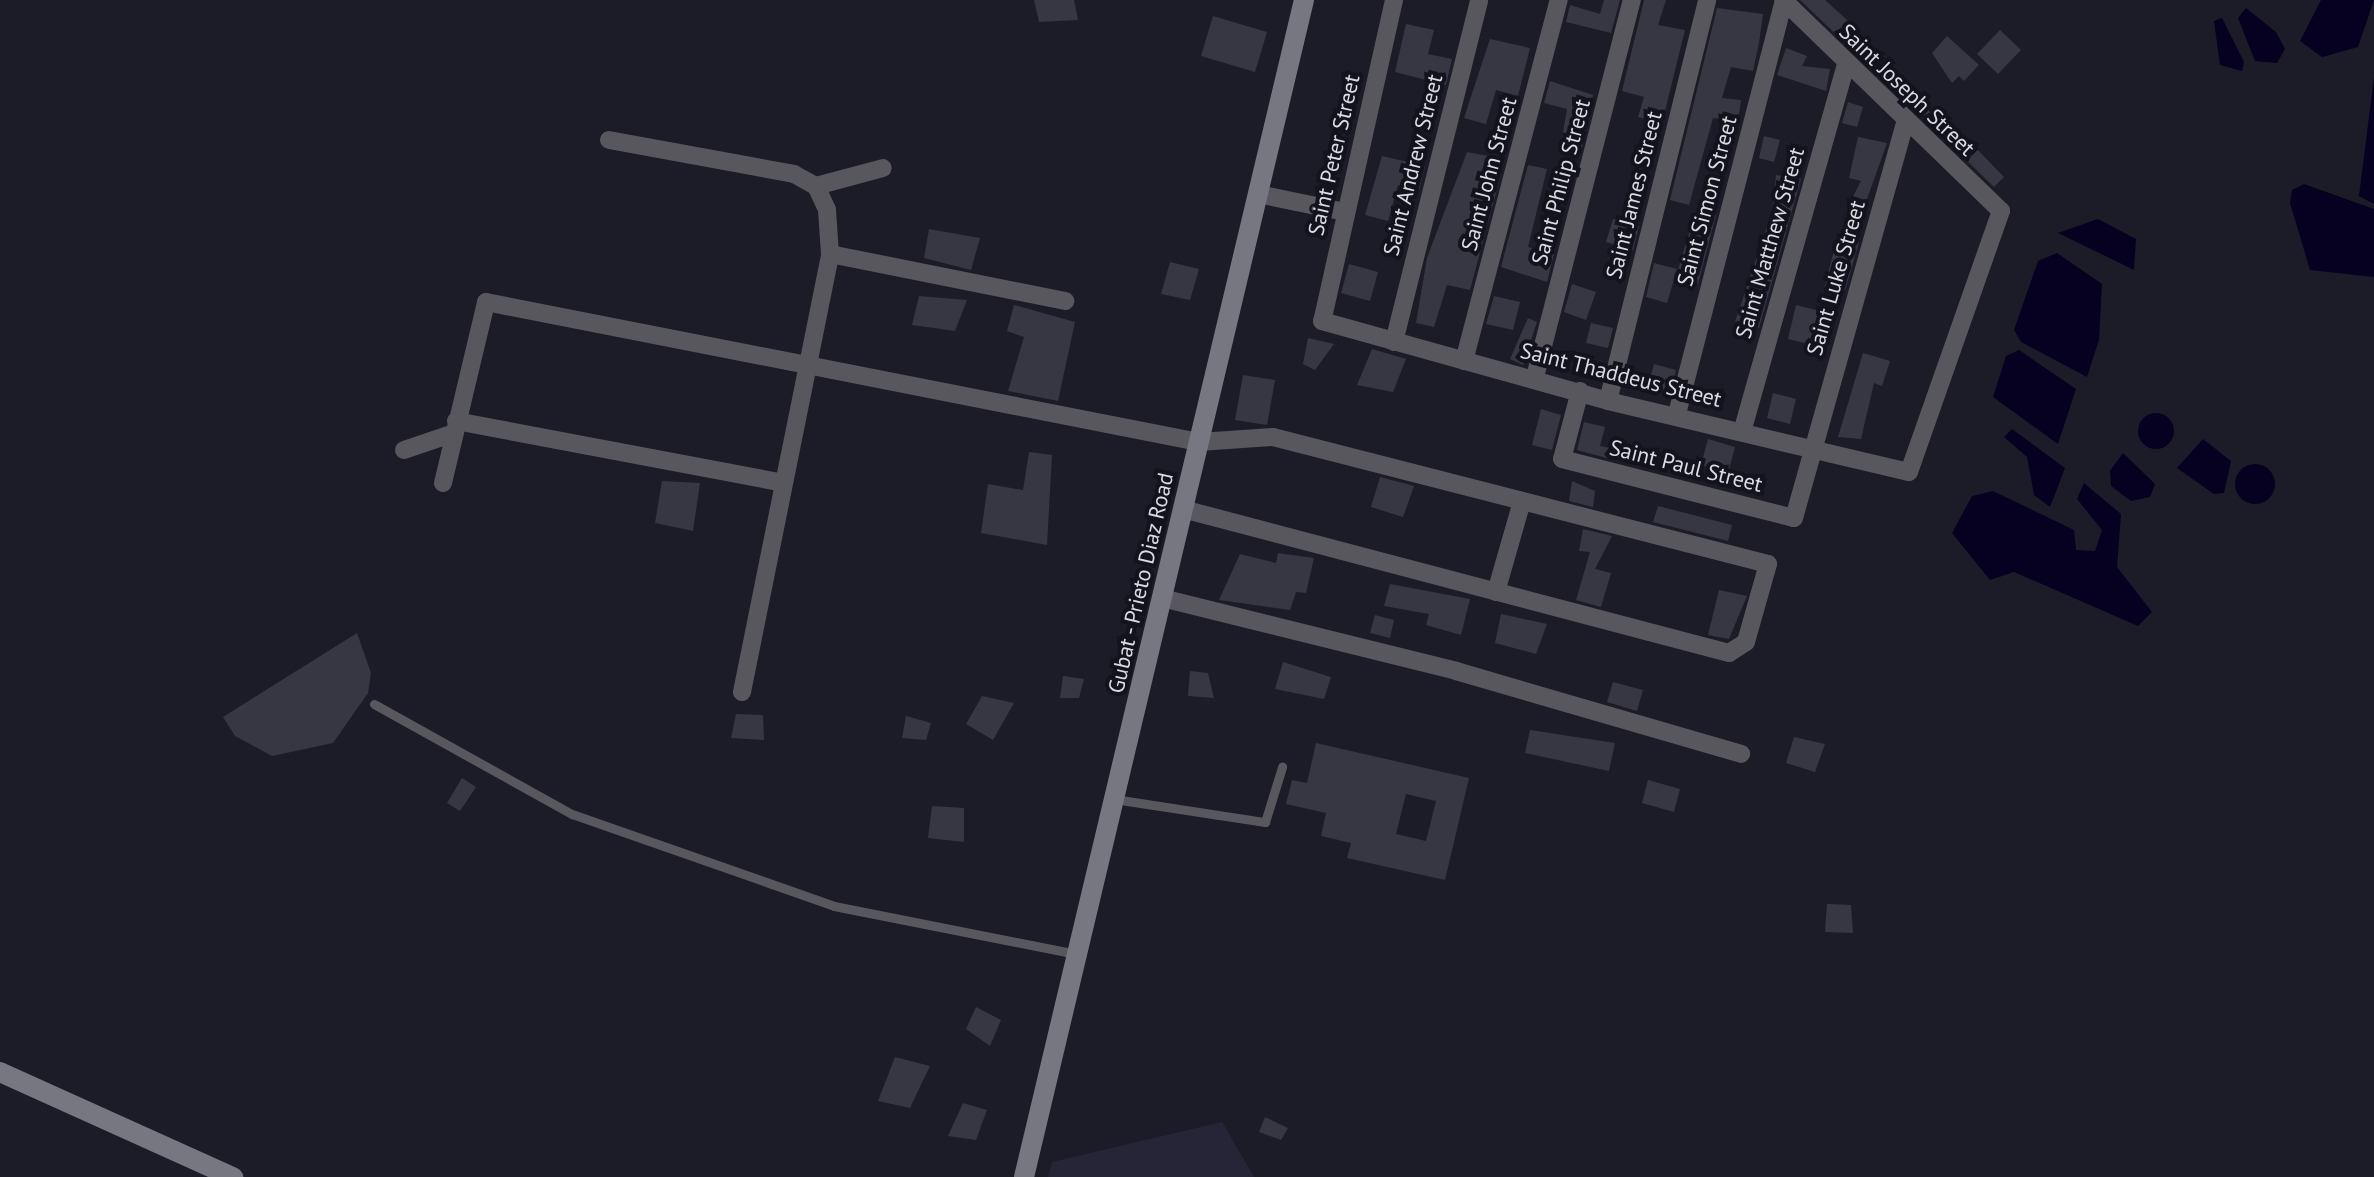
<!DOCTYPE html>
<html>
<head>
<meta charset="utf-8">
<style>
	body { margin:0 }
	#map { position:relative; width:2374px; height:1177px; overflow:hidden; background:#1c1c28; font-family:"PT Sans",sans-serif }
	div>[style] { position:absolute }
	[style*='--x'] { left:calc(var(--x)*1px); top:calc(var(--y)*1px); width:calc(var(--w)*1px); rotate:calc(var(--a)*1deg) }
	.built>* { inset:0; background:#252537 }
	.water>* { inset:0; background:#060021 }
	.round { border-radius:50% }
	.building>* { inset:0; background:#373744 }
	.service>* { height:9px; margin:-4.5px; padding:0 4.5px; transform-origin:4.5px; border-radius:4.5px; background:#57575d }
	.minor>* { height:18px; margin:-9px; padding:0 9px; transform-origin:9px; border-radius:9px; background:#57575d }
	.secondary>* { height:20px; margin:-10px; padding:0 10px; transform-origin:10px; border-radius:10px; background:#777782 }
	span { translate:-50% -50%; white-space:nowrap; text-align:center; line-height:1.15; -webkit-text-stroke:8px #13131e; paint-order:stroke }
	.street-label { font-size:22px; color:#dbdbe4 }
</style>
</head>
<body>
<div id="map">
	<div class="built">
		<i style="clip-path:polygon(1222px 1122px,1254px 1177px,1048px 1177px,1052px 1162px)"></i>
	</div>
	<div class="water">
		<i style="clip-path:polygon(2321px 0,2374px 0,2358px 47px,2322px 57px,2300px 41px)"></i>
		<i style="clip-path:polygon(2246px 8px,2276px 32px,2285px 49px,2277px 63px,2255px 61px,2238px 18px)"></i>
		<i style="clip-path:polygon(2222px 18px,2244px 62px,2242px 71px,2220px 65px,2214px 21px)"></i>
		<i style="clip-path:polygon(2374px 77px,2374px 204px,2359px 196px)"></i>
		<i style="clip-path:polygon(2304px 184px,2374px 209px,2374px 277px,2310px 270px,2290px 203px,2292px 190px)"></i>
		<i style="clip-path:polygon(2098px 219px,2136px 239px,2134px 270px,2058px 233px)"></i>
		<i style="clip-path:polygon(2057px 253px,2102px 284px,2099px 340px,2087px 377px,2021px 342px,2014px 330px,2038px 261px)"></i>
		<i style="clip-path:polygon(2019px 350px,2076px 389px,2058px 444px,1993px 397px,2006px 356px)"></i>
		<i class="round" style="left:2138px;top:413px;width:36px;height:36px"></i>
		<i style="clip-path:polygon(2012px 429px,2065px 468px,2050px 507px,2034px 495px,2027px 457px,2004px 437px)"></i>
		<i style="clip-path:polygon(2203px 439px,2231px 461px,2224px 493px,2214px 494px,2177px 468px)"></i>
		<i style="clip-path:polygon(2123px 453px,2155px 484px,2150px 497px,2131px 501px,2111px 486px,2110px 471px)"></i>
		<i class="round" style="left:2235px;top:464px;width:40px;height:40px"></i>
		<i style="clip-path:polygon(2084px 483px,2121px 514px,2117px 567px,2152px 612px,2138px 626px,2014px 572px,1990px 580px,1952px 533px,1972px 496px,1993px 491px,2074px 530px,2076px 550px,2095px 551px,2102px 530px,2077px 499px)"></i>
	</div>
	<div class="building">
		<i style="clip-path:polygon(1034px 0,1074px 0,1078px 20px,1039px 22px)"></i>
		<i style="clip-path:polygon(1604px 0,1620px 0,1611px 33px,1566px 22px,1570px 5px,1600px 14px)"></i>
		<i style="clip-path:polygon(1644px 0,1666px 0,1658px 25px,1685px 30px,1662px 123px,1638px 117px,1644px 97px,1622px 91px)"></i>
		<i style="clip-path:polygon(1800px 0,1825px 0,1857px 29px,1844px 42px)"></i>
		<i style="clip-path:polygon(1717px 8px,1763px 14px,1759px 43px,1753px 71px,1731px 67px,1722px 98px,1741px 100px,1738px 121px,1713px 118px,1689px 205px,1670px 200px)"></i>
		<i style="clip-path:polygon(1213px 16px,1267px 32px,1255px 72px,1201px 56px)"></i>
		<i style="clip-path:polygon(1406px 24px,1434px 30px,1428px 54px,1452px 59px,1446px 85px,1395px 72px)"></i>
		<i style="clip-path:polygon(2000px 30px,2021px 50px,1998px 74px,1977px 54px)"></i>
		<i style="clip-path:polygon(1947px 36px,1979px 65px,1964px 81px,1959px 76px,1952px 83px,1932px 53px)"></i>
		<i style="clip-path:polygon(1490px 39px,1530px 48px,1518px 96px,1496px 90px,1486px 124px,1464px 118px)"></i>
		<i style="clip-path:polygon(1786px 48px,1807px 56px,1802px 66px,1830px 69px,1826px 91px,1777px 75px)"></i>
		<i style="clip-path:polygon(1901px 77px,1934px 117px,1927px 123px,1891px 87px)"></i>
		<i style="clip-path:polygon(1550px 81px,1593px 95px,1582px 147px,1561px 144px,1567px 109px,1544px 103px)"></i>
		<i style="clip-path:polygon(1848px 102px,1863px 107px,1857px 127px,1842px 123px)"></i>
		<i style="clip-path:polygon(1764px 136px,1780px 140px,1774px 162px,1759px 158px)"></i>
		<i style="clip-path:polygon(1858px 137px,1887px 143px,1862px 213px,1848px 206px,1861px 181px,1849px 178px)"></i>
		<i style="clip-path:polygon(1972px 144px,2004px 177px,1994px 187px,1961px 155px)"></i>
		<i style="clip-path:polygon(1467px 152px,1505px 159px,1470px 290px,1447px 285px,1434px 327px,1416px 323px,1427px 258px)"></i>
		<i style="clip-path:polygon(1382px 156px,1425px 166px,1419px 190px,1398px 185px,1388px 221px,1365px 215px)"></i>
		<i style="clip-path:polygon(1528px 165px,1547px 169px,1528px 247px,1554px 254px,1547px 282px,1501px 267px)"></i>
		<i style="clip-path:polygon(1776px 175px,1801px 179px,1759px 328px,1735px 322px,1772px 212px)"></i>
		<i style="clip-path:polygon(1696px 211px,1716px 215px,1698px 284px,1676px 276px)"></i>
		<i style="clip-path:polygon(1613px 219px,1639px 226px,1633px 250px,1606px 242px)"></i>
		<i style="clip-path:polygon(929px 229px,980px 238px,971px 270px,924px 258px)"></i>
		<i style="clip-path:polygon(1838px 234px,1859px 242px,1845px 291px,1825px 286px)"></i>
		<i style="clip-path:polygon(1170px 262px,1199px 269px,1190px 300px,1161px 294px)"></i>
		<i style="clip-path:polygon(1654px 263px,1677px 269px,1667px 303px,1646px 297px)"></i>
		<i style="clip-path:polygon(1349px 264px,1378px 272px,1370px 301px,1341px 293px)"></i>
		<i style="clip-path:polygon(1572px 284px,1596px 292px,1586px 320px,1564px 312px)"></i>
		<i style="clip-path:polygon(919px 296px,967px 300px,955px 331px,912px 325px)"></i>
		<i style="clip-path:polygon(1494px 296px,1520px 302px,1513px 330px,1486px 324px)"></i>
		<i style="clip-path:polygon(1014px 305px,1075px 322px,1058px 401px,1008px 391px,1024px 337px,1007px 331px)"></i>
		<i style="clip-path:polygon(1796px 305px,1824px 312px,1816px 346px,1788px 339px)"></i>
		<i style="clip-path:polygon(1528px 318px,1537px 322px,1523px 365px,1510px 359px)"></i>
		<i style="clip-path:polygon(1591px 323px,1613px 328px,1608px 348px,1586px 343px)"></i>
		<i style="clip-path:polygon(1308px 338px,1334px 344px,1315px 370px,1303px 364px)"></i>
		<i style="clip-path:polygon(1372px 349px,1406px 359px,1393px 392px,1357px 385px)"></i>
		<i style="clip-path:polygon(1863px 353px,1890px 361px,1882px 386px,1874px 383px,1861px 439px,1838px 437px)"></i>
		<i style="clip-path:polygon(1654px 364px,1676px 370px,1669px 397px,1647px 390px)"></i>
		<i style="clip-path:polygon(1243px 375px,1275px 380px,1267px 425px,1235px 420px)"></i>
		<i style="clip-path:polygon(1773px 393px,1796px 399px,1790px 424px,1767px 418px)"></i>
		<i style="clip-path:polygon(1541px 409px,1561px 415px,1552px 450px,1532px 445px)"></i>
		<i style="clip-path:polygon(1584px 422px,1605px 427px,1600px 446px,1610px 448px,1607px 458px,1577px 450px)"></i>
		<i style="clip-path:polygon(1708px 439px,1735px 447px,1728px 473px,1701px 465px)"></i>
		<i style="clip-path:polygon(1029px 452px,1052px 455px,1047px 545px,981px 533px,988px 484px,1023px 490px)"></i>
		<i style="clip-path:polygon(1380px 477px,1414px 486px,1403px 517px,1371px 507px)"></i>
		<i style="clip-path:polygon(662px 481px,700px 483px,693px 531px,655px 523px)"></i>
		<i style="clip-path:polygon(1572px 481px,1595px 491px,1593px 507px,1569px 501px)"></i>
		<i style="clip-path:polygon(1658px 506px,1732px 525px,1728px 541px,1653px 522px)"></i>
		<i style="clip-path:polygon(1583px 529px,1612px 536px,1595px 569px,1611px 573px,1601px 607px,1576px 600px,1590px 552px,1579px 551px)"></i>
		<i style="clip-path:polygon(1278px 553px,1314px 558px,1306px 593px,1296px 592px,1290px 610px,1219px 600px,1240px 554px,1276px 563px)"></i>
		<i style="clip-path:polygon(1390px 584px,1470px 599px,1461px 635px,1426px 625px,1429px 614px,1384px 606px)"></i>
		<i style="clip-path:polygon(1719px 590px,1747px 596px,1729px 639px,1708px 635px)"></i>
		<i style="clip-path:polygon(1501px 614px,1547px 624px,1536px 654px,1495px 643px)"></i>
		<i style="clip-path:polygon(1375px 615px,1394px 620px,1390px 638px,1370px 633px)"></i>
		<i style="clip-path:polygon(357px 633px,371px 673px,368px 693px,333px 743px,272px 756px,235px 736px,223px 717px)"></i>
		<i style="clip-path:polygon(1283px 662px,1331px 677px,1324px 699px,1275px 689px)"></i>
		<i style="clip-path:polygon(1190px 671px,1208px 673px,1214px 698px,1188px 696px)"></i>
		<i style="clip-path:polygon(1063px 676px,1084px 679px,1079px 698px,1060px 698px)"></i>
		<i style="clip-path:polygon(1613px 682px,1643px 690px,1637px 711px,1607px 702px)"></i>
		<i style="clip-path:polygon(982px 696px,1014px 703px,993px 740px,966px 724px)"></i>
		<i style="clip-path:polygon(736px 714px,763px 715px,764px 740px,731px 738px)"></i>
		<i style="clip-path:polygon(906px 716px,931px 723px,926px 740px,902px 738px)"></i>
		<i style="clip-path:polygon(1530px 730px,1615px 743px,1609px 771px,1525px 753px)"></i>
		<i style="clip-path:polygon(1794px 737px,1825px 744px,1815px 772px,1786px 763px)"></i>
		<i style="clip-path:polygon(evenodd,1316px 743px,1469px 778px,1445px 880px,1347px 858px,1351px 843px,1321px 836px,1326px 813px,1286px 804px,1292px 780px,1307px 783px,1316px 743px,1406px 794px,1436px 801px,1426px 841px,1396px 834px,1406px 794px)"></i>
		<i style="clip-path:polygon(462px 778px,476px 787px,460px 811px,447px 803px)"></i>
		<i style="clip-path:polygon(1648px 780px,1680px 789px,1674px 812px,1642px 803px)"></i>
		<i style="clip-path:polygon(932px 806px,964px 808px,964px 842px,928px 838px)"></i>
		<i style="clip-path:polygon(1827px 904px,1851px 905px,1853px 933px,1825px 932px)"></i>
		<i style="clip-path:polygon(976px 1007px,1001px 1020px,990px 1046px,966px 1029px)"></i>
		<i style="clip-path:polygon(895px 1057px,930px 1066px,910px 1108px,878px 1101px)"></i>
		<i style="clip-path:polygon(963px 1103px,987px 1110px,976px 1140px,948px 1136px)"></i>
		<i style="clip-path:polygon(1265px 1117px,1288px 1128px,1281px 1140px,1259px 1132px)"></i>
	</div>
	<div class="service">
		<i style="--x:374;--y:704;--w:227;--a:29.1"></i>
		<i style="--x:572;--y:814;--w:278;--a:19.3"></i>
		<i style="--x:834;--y:906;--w:247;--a:11.2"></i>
		<i style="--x:1114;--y:799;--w:153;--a:8.7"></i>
		<i style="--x:1265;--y:822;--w:58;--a:-72.8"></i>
	</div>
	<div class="minor">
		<i style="--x:1394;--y:0;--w:329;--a:102.6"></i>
		<i style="--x:1322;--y:321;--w:297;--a:15.6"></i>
		<i style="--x:1608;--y:401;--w:309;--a:13.3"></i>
		<i style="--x:1909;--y:472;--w:277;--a:-70.6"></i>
		<i style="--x:2001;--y:211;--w:303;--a:-135.9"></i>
		<i style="--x:609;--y:140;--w:188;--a:10.4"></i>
		<i style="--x:794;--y:174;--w:25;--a:29"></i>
		<i style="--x:816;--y:186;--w:26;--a:65"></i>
		<i style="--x:827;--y:210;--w:44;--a:86.1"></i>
		<i style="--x:816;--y:186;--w:69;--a:-15"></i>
		<i style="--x:1258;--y:194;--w:89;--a:11.7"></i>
		<i style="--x:1394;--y:342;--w:352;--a:-76"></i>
		<i style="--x:1464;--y:361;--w:373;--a:-75.3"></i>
		<i style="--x:1535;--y:377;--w:389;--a:-75.6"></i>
		<i style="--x:1580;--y:391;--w:70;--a:104.8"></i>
		<i style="--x:1562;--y:459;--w:239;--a:14.3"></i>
		<i style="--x:1794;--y:518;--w:411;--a:-74.3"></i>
		<i style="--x:1608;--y:401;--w:413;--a:-76.1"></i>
		<i style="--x:1677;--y:414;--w:427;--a:-75.5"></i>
		<i style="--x:456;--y:421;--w:333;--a:10.7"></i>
		<i style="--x:1742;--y:432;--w:379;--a:-74.2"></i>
		<i style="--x:404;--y:450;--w:53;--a:-18.8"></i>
		<i style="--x:443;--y:483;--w:186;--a:-76.6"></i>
		<i style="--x:486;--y:302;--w:727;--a:11.11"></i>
		<i style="--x:1199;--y:442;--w:74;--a:-3.9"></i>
		<i style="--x:1273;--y:437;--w:511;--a:14.39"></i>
		<i style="--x:1768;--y:564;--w:81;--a:105.8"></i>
		<i style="--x:1746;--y:642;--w:20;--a:147"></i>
		<i style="--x:1729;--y:653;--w:565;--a:-165.23"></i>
		<i style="--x:1496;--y:592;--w:91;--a:-74"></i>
		<i style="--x:1162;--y:598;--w:303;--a:13.9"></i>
		<i style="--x:1456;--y:671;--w:297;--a:16.2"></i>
		<i style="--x:742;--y:692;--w:447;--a:-78.6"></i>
		<i style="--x:830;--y:254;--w:240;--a:11.3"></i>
	</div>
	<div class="secondary">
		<i style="--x:0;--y:1072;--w:256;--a:24.3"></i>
		<i style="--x:1024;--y:1177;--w:1210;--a:-76.62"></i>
	</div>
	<div class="street-label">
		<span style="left:1907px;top:90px;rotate:44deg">Saint Joseph Street</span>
		<span style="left:1334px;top:155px;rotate:-77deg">Saint Peter Street</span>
		<span style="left:1413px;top:165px;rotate:-76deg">Saint Andrew Street</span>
		<span style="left:1489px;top:174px;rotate:-75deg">Saint John Street</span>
		<span style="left:1561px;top:182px;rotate:-75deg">Saint Philip Street</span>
		<span style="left:1634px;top:195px;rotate:-76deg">Saint James Street</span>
		<span style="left:1707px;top:201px;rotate:-75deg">Saint Simon Street</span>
		<span style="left:1770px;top:243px;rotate:-74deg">Saint Matthew Street</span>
		<span style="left:1836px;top:278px;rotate:-74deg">Saint Luke Street</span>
		<span style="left:1621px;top:375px;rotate:14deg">Saint Thaddeus Street</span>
		<span style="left:1686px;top:466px;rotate:14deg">Saint Paul Street</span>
		<span style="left:1141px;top:583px;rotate:-77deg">Gubat - Prieto Diaz Road</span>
	</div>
</div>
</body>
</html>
